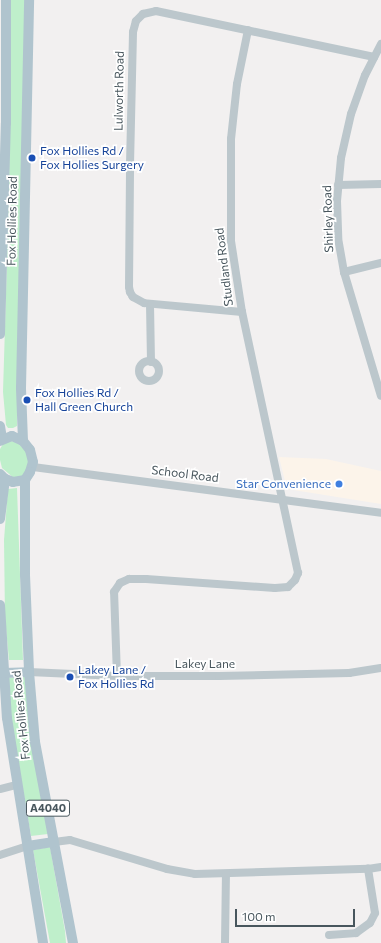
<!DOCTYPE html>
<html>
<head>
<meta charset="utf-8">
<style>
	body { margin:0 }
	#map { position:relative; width:381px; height:943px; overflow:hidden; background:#f2f0f0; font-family:Commissioner,sans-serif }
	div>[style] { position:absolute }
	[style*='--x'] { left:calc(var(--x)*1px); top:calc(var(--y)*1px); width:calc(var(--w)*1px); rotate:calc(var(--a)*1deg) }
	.commercial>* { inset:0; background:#fcf4ea }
	.green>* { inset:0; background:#bfefcb }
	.minor>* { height:8px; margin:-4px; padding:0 4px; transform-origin:4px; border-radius:4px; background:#bcc7cc }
	.minor>.ring { margin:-4px; padding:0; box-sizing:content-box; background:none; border:8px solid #bcc7cc; border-radius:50% }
	.major>* { height:10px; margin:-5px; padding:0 5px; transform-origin:5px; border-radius:5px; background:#b0c4ce }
	.dots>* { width:11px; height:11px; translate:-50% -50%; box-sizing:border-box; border:2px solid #fff; border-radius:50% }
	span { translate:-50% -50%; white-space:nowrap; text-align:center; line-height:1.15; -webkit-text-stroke:3.5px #fff; paint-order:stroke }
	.shield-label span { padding:1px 3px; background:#fff; border:1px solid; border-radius:3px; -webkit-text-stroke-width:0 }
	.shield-label { font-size:11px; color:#48565d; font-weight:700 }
	.street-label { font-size:12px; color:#48565d }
	.transit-label { font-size:12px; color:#164399 }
	.left { translate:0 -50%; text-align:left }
	.shop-label { font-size:12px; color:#366cbe }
	.right { translate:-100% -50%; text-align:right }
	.scale { position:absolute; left:235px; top:909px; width:120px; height:18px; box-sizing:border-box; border:2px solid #48565d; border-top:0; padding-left:5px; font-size:12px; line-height:14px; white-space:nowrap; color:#48565d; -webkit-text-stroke:3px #fff; paint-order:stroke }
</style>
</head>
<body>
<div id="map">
	<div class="commercial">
		<i style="clip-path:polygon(279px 457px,326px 459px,381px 471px,381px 504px,287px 489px)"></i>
	</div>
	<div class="green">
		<i style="clip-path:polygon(10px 0,25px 0,17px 426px,13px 428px,8px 428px,6px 425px,3px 392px,9px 196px)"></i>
		<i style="clip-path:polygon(11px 441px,18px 443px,26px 451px,28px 459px,28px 467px,22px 477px,15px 479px,2px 468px,0 460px,0 449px,3px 444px)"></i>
		<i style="clip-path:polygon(17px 488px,23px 660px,9px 660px,5px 618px,4px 540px,8px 489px)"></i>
		<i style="clip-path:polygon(25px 677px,48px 834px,31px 836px,10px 717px,9px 678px)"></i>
		<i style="clip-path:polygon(50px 847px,65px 931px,66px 943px,50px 943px,33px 850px)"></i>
	</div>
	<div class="minor">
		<i style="--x:381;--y:44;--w:35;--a:117"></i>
		<i style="--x:365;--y:75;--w:41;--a:109.7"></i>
		<i style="--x:351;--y:114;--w:45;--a:102.8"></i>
		<i style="--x:341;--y:158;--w:43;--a:95.3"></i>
		<i style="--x:337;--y:201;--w:37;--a:88"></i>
		<i style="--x:338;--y:238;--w:35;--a:80"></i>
		<i style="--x:344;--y:272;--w:129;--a:73.4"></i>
		<i style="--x:338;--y:185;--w:43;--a:-1.3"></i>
		<i style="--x:344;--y:272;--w:38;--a:-14"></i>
		<i style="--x:150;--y:304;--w:58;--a:89"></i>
		<i style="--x:242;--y:312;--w:98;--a:-174.8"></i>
		<i style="--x:144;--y:303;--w:13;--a:-151"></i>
		<i style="--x:133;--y:297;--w:6;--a:-121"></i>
		<i style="--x:130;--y:292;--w:5;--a:-101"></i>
		<i style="--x:129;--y:287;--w:122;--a:-89.5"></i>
		<i style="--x:130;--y:165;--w:133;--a:-88.7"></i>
		<i style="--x:133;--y:32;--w:11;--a:-75"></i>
		<i style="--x:136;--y:21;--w:10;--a:-45"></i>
		<i style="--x:143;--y:14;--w:13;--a:-13"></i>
		<i style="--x:156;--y:11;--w:223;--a:11.9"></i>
		<i class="ring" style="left:139px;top:361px;width:12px;height:12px"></i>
		<i style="--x:33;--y:467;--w:351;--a:7.5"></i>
		<i style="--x:29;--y:672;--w:88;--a:2.6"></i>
		<i style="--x:117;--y:676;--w:102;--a:0"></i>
		<i style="--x:219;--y:676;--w:130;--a:-1.3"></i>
		<i style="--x:349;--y:673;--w:32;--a:-9"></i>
		<i style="--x:117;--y:676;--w:84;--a:-92"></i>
		<i style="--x:114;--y:592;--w:11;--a:-56"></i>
		<i style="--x:120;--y:583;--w:10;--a:-24"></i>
		<i style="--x:129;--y:579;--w:17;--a:0"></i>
		<i style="--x:146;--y:579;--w:129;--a:4"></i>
		<i style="--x:275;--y:588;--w:13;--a:-4"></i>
		<i style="--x:288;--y:587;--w:10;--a:-45"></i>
		<i style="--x:295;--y:580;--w:8;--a:-67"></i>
		<i style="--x:298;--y:573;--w:267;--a:-102.1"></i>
		<i style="--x:242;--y:312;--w:72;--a:-98.8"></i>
		<i style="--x:231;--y:241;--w:102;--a:-90"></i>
		<i style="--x:231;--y:139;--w:55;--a:-83.8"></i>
		<i style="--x:237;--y:84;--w:55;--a:-78.5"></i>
		<i style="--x:0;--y:789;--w:16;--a:-14"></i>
		<i style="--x:54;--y:842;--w:16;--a:-7"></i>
		<i style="--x:70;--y:840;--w:101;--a:16.6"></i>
		<i style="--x:167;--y:869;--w:28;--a:10"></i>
		<i style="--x:195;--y:874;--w:173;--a:-1.7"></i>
		<i style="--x:368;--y:869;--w:13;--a:-9"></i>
		<i style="--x:0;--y:855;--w:29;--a:-18"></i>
		<i style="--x:329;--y:935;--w:27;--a:-4"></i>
		<i style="--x:356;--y:933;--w:17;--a:-36"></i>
		<i style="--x:370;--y:923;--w:11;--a:-63"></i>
		<i style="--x:375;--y:913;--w:45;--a:-99"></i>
		<i style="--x:225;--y:943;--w:69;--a:-89.2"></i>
	</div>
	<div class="major">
		<i style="--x:0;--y:334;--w:211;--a:-88.4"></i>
		<i style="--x:6;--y:123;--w:123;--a:-90"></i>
		<i style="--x:0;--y:426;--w:13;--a:81"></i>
		<i style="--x:0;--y:441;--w:13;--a:-23"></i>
		<i style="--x:12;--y:436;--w:12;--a:24"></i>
		<i style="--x:23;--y:441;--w:11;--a:52"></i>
		<i style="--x:30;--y:450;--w:12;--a:76"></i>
		<i style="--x:33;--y:462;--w:10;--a:107"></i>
		<i style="--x:30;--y:472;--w:9;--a:122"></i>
		<i style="--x:25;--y:480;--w:12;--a:171"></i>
		<i style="--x:13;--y:482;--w:9;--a:-159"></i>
		<i style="--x:5;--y:479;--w:7;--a:-135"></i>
		<i style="--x:23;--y:441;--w:53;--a:-92.2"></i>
		<i style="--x:21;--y:388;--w:388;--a:-88.8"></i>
		<i style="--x:25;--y:480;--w:95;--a:90"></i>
		<i style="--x:25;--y:575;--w:97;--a:87.6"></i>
		<i style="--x:29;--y:672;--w:70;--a:85.1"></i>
		<i style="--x:35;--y:742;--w:205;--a:79.3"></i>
		<i style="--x:0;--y:519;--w:40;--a:-82.9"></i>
		<i style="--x:0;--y:605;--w:113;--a:86.5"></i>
		<i style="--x:7;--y:718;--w:228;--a:80.9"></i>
		<i style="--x:4;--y:673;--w:25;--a:-2"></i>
		<i style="--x:28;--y:846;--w:26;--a:-9"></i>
	</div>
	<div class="dots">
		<i style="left:32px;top:158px;background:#1a4fb4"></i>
		<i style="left:27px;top:400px;background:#1a4fb4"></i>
		<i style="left:339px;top:484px;background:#3f7fe0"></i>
		<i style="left:70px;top:677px;background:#1a4fb4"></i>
	</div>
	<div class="shield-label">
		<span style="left:48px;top:808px">A4040</span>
	</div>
	<div class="street-label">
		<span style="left:119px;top:91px;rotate:-89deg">Lulworth Road</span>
		<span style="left:328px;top:219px;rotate:-92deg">Shirley Road</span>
		<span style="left:12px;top:221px;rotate:-89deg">Fox Hollies Road</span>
		<span style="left:224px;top:267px;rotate:-97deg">Studland Road</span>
		<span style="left:185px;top:474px;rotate:7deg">School Road</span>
		<span style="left:205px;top:664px">Lakey Lane</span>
		<span style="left:21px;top:715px;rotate:-96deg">Fox Hollies Road</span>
	</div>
	<div class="transit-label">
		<span class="left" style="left:40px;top:158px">Fox Hollies Rd /<br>Fox Hollies Surgery</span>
		<span class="left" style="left:35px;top:400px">Fox Hollies Rd /<br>Hall Green Church</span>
		<span class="left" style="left:78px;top:677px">Lakey Lane /<br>Fox Hollies Rd</span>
	</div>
	<div class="shop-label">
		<span class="right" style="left:331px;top:484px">Star Convenience</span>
	</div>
	<div class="scale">100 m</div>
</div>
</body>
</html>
